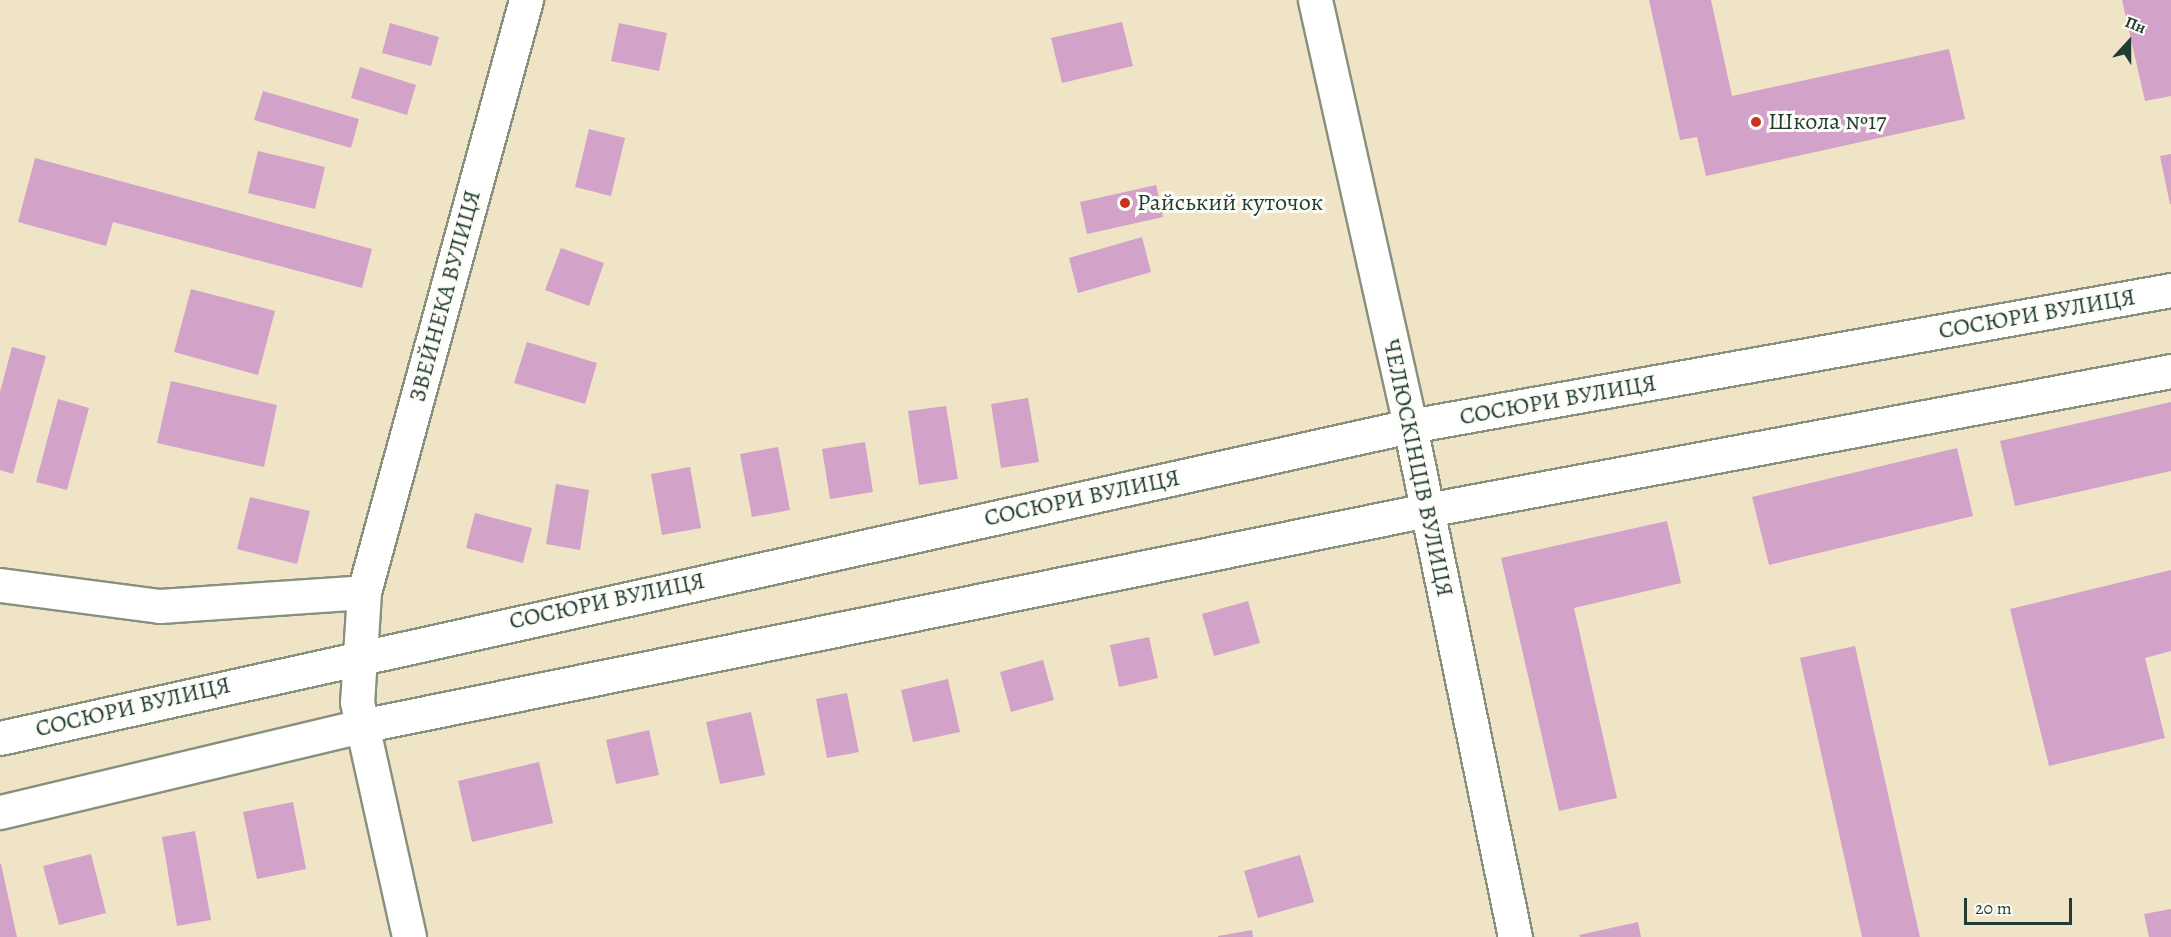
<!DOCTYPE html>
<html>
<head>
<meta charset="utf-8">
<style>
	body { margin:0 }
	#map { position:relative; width:2171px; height:937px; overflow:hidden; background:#f0e4c7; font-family:Alegreya,serif }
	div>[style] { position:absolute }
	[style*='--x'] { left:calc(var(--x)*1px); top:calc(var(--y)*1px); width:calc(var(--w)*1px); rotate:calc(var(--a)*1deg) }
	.building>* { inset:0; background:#d2a2c9 }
	.roads { filter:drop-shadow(2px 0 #88907e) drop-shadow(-2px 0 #88907e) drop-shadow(0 2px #88907e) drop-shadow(0 -2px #88907e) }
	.minor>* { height:33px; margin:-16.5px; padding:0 16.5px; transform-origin:16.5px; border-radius:16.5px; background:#fff }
	.tertiary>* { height:33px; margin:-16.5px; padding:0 16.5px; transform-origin:16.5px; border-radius:16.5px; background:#fff }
	.dots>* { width:16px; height:16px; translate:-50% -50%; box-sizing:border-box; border:3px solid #fdfcf7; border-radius:50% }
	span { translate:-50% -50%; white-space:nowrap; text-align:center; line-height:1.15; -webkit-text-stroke:6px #fdfcf7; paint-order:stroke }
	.poi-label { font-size:24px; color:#1f3d34 }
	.left { translate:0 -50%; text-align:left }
	.street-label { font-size:24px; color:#1f3d34 }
	.north { position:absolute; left:2099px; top:12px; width:60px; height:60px; -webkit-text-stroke:4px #fdfcf7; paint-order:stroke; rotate:21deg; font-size:16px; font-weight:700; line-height:24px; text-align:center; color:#1f3d34 }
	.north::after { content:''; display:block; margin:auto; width:21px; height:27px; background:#1f3d34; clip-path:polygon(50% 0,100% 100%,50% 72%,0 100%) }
	.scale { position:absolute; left:1964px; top:898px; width:108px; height:27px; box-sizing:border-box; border:3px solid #1f3d34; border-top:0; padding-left:8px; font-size:18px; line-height:21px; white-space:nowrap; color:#1f3d34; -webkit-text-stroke:4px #fdfcf7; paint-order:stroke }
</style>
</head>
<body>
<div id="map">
	<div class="building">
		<i style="clip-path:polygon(1649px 0,1711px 0,1732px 96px,1949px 49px,1965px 119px,1706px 176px,1697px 137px,1680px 140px)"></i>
		<i style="clip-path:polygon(2122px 0,2171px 0,2171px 96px,2145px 101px)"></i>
		<i style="clip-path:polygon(1122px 22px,1133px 66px,1062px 83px,1051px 38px)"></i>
		<i style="clip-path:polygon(390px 23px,439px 37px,431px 66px,382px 53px)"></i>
		<i style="clip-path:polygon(619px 23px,667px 33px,659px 71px,611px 61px)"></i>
		<i style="clip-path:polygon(360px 67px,416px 85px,407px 115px,351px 98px)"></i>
		<i style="clip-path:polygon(263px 91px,359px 119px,351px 148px,254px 120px)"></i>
		<i style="clip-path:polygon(589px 129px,625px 138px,611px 196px,575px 187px)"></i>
		<i style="clip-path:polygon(258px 151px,325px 167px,315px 209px,248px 193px)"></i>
		<i style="clip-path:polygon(2171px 154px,2171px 204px,2170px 204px,2160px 156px)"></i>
		<i style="clip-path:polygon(35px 158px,372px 249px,362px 288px,113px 222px,106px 246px,18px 222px)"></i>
		<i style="clip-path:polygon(1156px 185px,1163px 217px,1087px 234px,1080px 202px)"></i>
		<i style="clip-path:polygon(1142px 237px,1151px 272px,1078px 293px,1069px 258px)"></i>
		<i style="clip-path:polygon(561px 248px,604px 263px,589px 306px,545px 290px)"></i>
		<i style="clip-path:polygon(191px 289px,275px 311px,258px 375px,174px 352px)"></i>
		<i style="clip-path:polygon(527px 342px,597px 363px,585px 404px,514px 383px)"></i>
		<i style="clip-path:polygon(12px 347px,46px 356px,13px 474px,0 470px,0 392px)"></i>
		<i style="clip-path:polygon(171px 381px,277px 405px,264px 467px,157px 443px)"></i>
		<i style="clip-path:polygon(1028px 398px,1039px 462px,1001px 468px,991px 404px)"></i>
		<i style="clip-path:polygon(58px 399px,89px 408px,67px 490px,36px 482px)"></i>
		<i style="clip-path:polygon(2171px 402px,2171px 471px,2015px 506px,2000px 441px)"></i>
		<i style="clip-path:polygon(946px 406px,958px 479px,919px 485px,908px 411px)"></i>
		<i style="clip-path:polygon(865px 442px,873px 492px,830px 499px,822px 449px)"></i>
		<i style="clip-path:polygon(778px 447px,790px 510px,752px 517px,740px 454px)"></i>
		<i style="clip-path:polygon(1957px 448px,1973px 516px,1769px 565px,1752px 497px)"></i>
		<i style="clip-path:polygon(690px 467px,701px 528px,662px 535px,651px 474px)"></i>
		<i style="clip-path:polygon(556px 484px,589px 490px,580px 550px,546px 544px)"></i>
		<i style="clip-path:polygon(250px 497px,310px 511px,297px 564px,237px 549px)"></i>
		<i style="clip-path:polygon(475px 513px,532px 528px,523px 563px,466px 548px)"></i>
		<i style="clip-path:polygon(1667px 521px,1681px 583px,1574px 608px,1617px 798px,1559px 811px,1501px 558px)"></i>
		<i style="clip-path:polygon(2171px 570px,2171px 651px,2145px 658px,2165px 738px,2049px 766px,2010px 609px)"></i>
		<i style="clip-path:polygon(1248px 601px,1260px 643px,1214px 656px,1202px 614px)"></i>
		<i style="clip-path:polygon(1149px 637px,1158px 678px,1119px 687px,1110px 645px)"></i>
		<i style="clip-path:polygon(1855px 646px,1920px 937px,1862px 937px,1800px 658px)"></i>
		<i style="clip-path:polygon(1043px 660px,1054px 700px,1011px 712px,1000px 672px)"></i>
		<i style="clip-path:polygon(948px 679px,960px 732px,913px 742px,901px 690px)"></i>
		<i style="clip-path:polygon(847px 693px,859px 752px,827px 758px,816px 699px)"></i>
		<i style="clip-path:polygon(751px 712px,765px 775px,720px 784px,706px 722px)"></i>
		<i style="clip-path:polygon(649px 730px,659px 775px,616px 784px,606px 740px)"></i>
		<i style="clip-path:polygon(539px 762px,553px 823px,472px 842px,458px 781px)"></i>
		<i style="clip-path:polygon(293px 802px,306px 869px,257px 879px,243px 812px)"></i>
		<i style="clip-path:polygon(195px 831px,211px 920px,177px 926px,162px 837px)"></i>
		<i style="clip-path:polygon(91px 854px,106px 913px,59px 925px,43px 866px)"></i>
		<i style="clip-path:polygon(1300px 855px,1314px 902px,1258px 918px,1244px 871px)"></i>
		<i style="clip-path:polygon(0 864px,1px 864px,17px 937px,0 937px)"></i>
		<i style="clip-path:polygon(2171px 909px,2171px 937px,2149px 937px,2144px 914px)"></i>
		<i style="clip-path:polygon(1638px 922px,1641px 937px,1580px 937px,1579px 935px)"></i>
		<i style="clip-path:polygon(1252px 930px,1253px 937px,1218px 937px,1218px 936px)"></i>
	</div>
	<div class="roads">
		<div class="minor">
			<i style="--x:1315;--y:0;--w:436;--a:77.4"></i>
			<i style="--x:0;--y:585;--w:161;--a:7.5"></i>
			<i style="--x:160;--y:606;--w:204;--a:-3.9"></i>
			<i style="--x:364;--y:592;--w:110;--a:93.6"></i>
			<i style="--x:357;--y:702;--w:241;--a:77.5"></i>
			<i style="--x:364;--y:592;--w:614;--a:-74.7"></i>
		</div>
		<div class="tertiary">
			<i style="--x:1410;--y:426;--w:522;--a:78.39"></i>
			<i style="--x:0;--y:738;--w:1444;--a:-12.48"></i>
			<i style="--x:1410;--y:426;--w:773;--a:-10.13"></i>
			<i style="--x:0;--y:812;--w:371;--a:-13.4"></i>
			<i style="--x:361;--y:726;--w:1088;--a:-11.45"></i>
			<i style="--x:1427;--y:510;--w:757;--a:-10.58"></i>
		</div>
	</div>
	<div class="dots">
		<i style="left:1756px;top:122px;background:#c8321e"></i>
		<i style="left:1125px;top:203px;background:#c8321e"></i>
	</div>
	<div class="poi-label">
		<span class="left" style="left:1768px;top:122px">Школа №17</span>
		<span class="left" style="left:1137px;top:203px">Райський куточок</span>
	</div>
	<div class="street-label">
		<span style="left:445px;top:296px;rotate:-75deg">ЗВЕЙНЕКА ВУЛИЦЯ</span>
		<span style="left:2037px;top:314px;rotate:-10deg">СОСЮРИ ВУЛИЦЯ</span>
		<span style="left:1558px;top:400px;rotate:-10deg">СОСЮРИ ВУЛИЦЯ</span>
		<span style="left:1418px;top:468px;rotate:78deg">ЧЕЛЮСКІНЦІВ ВУЛИЦЯ</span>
		<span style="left:1082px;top:498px;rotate:-12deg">СОСЮРИ ВУЛИЦЯ</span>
		<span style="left:607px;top:601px;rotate:-12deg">СОСЮРИ ВУЛИЦЯ</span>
		<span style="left:133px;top:707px;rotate:-13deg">СОСЮРИ ВУЛИЦЯ</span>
	</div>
	<div class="north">Пн</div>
	<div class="scale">20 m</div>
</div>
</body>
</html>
